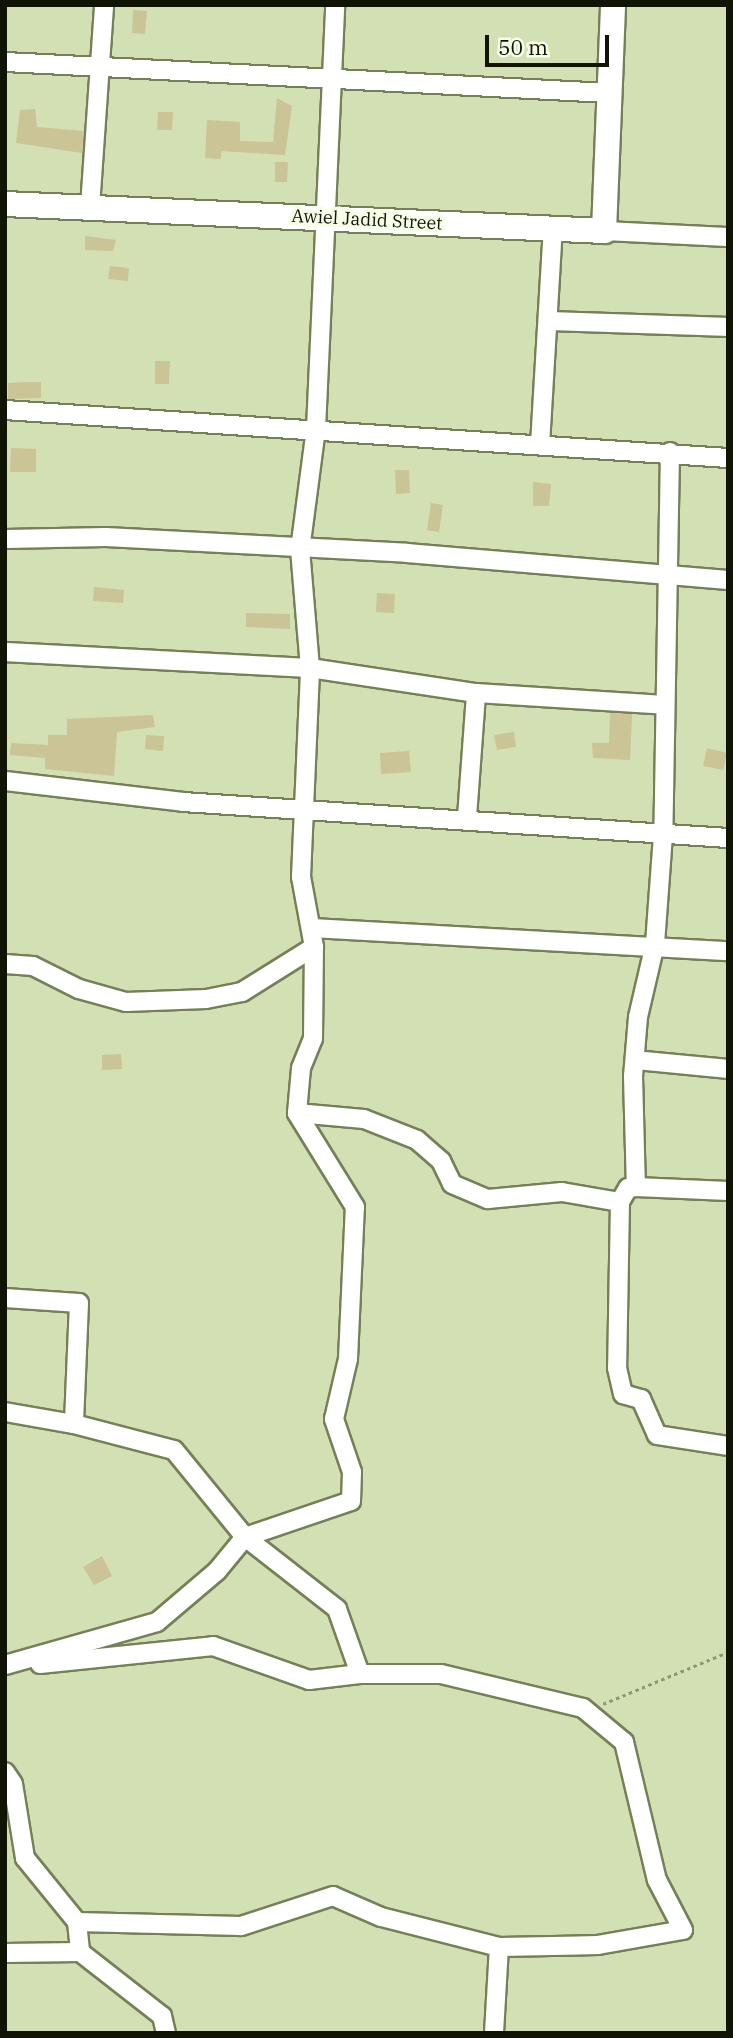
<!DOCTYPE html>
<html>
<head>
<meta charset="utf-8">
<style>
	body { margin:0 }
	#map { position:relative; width:733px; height:2038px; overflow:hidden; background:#d2e0b4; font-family:"IBM Plex Serif",serif }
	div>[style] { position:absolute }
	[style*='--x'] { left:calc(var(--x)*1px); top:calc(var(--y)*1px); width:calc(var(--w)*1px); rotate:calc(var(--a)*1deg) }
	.building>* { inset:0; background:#cac497 }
	.path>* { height:2.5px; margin-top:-1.25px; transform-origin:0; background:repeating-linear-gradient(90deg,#8c9775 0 3.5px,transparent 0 7px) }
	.roads { filter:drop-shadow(2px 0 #758058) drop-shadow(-2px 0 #758058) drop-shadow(0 2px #758058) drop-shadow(0 -2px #758058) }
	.street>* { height:18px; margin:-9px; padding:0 9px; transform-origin:9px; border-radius:9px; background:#fff }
	.secondary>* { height:24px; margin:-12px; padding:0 12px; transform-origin:12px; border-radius:12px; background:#fff }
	span { translate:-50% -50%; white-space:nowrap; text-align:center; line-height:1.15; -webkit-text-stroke:7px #f7fee7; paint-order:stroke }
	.street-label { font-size:18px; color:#101405 }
	.frame { position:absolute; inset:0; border:7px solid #101405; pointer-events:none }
	.scale { position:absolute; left:485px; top:35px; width:124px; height:32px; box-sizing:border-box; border:4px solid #101405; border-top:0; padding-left:9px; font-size:21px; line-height:24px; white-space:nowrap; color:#101405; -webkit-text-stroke:5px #f7fee7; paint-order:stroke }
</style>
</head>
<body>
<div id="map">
	<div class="building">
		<i style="clip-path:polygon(133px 10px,147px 11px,145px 34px,132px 33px)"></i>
		<i style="clip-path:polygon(277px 98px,292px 106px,285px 155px,221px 151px,221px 159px,205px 158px,207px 120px,240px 122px,240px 141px,273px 142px)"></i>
		<i style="clip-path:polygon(35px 109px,37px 127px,84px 131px,82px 153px,16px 143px,20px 110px)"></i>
		<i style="clip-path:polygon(158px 112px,173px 112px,172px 130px,157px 130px)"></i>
		<i style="clip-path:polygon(275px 162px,288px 162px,287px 182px,275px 182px)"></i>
		<i style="clip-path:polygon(85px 236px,116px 240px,113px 251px,85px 250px)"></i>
		<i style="clip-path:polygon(110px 266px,129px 268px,128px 281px,108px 279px)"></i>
		<i style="clip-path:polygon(155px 361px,170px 361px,169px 384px,155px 384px)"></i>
		<i style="clip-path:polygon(27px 382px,41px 382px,41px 398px,8px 399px,8px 383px)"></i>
		<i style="clip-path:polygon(11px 448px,36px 449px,36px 472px,10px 472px)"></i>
		<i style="clip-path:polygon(395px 470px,409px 470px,410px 493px,396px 494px)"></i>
		<i style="clip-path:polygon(533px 482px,551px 484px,549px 506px,533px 506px)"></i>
		<i style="clip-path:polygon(431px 503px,443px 505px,439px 532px,427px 530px)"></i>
		<i style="clip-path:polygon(94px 587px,124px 590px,123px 603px,93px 601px)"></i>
		<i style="clip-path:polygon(377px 593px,395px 594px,394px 613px,376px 612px)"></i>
		<i style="clip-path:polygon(246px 613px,290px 614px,290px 629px,246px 627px)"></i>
		<i style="clip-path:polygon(610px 713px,632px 714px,630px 760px,593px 758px,592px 743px,609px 743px)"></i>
		<i style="clip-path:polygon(153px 715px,155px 727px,117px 732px,114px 776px,45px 769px,45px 758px,10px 755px,11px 743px,48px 745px,48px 735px,67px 735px,67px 719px)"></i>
		<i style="clip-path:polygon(514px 732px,516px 747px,497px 750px,494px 735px)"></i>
		<i style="clip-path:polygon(146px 735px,164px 736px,163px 751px,145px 749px)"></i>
		<i style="clip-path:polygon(707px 748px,727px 753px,723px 770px,703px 766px)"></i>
		<i style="clip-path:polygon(409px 751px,411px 772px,381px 774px,380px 753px)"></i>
		<i style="clip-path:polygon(121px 1054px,122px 1069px,102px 1070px,102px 1055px)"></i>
		<i style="clip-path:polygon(102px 1556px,112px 1576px,94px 1585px,83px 1567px)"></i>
	</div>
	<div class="path">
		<i style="--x:603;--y:1704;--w:135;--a:-22.6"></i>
	</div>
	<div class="roads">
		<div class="street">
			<i style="--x:5;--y:62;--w:604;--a:2.94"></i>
			<i style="--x:90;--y:207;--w:202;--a:-86"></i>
			<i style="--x:604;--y:231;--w:124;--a:2.8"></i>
			<i style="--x:551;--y:321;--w:177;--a:1.9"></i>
			<i style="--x:5;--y:410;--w:725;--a:3.8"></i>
			<i style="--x:540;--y:445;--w:216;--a:-86.6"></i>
			<i style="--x:670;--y:452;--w:383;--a:91"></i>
			<i style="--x:663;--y:835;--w:109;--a:94.2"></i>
			<i style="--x:655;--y:944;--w:75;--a:103.1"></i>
			<i style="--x:638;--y:1017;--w:59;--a:94.8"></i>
			<i style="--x:633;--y:1076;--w:111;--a:88.5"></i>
			<i style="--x:636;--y:1187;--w:8;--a:173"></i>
			<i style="--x:628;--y:1188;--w:16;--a:120"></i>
			<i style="--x:620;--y:1202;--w:166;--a:91"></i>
			<i style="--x:617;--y:1368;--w:27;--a:77"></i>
			<i style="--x:623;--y:1394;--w:19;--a:16"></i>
			<i style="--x:641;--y:1399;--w:39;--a:66"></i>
			<i style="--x:657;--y:1435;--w:72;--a:8.8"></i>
			<i style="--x:5;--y:539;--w:101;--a:-1.1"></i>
			<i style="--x:106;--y:537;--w:301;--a:3"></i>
			<i style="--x:407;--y:553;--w:322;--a:4.8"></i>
			<i style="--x:5;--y:652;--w:305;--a:3"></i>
			<i style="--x:310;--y:668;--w:168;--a:8.6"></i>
			<i style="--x:476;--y:693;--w:189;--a:3.6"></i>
			<i style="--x:5;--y:781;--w:179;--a:6.7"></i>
			<i style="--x:183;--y:802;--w:546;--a:3.78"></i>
			<i style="--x:467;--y:817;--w:124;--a:-85.8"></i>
			<i style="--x:312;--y:928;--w:417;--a:3.2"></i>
			<i style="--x:5;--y:964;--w:28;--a:4"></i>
			<i style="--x:33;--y:966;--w:51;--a:26.6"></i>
			<i style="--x:79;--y:989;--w:49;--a:15.5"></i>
			<i style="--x:126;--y:1002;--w:80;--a:-2.1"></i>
			<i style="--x:206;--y:999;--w:37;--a:-11"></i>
			<i style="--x:242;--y:992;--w:85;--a:-32"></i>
			<i style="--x:635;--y:1060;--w:93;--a:5.5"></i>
			<i style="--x:297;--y:1113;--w:67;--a:5.1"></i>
			<i style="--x:364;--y:1119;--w:57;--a:21.6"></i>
			<i style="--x:417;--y:1140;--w:32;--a:41"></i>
			<i style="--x:441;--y:1161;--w:25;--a:64"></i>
			<i style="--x:452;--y:1184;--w:39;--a:23"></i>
			<i style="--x:488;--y:1199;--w:74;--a:-5.4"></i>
			<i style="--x:562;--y:1192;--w:59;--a:9.8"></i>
			<i style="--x:636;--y:1187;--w:92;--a:2.5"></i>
			<i style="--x:5;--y:1298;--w:74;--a:3.9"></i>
			<i style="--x:79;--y:1303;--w:121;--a:92.4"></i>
			<i style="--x:74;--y:1424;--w:103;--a:14.6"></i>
			<i style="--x:174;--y:1450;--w:112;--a:50.8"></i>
			<i style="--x:245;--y:1537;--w:117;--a:38"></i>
			<i style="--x:337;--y:1609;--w:69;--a:70.5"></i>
			<i style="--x:360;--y:1674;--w:81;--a:0"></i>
			<i style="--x:441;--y:1674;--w:146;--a:13.5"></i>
			<i style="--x:583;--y:1708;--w:53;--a:39.7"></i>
			<i style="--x:624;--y:1742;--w:142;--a:76.6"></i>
			<i style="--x:657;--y:1880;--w:56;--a:62.5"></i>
			<i style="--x:683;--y:1930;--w:86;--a:170"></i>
			<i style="--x:598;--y:1945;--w:99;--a:178.8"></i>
			<i style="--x:499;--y:1947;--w:122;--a:-165.7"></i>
			<i style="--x:381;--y:1917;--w:52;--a:-156.4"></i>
			<i style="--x:333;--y:1896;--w:97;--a:161.9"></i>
			<i style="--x:241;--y:1926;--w:164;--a:-178.6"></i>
			<i style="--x:5;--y:1412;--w:70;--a:9.9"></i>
			<i style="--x:40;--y:1664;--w:174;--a:-5.9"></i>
			<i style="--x:213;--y:1646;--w:102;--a:19.5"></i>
			<i style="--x:309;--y:1680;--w:51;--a:-6.7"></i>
			<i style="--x:5;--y:1665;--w:158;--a:-15.8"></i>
			<i style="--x:157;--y:1622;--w:79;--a:-40.4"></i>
			<i style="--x:217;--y:1571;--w:44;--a:-50.5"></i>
			<i style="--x:245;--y:1537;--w:112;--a:-18.8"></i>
			<i style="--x:351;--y:1501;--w:29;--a:-88"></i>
			<i style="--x:352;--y:1472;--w:56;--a:-108.8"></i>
			<i style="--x:334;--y:1419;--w:62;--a:-76.9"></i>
			<i style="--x:348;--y:1359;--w:152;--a:-87.4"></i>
			<i style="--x:355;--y:1207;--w:110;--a:-121.7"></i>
			<i style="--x:297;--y:1113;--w:45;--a:-84.9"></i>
			<i style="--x:301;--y:1068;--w:31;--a:-68"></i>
			<i style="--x:313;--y:1039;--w:92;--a:-89.4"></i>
			<i style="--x:314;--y:947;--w:71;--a:-100.5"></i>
			<i style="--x:301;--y:877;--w:209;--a:-87.5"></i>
			<i style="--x:310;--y:668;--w:118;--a:-94.8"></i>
			<i style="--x:300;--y:550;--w:122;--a:-82.5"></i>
			<i style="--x:316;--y:429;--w:424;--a:-87.4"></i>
			<i style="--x:5;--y:1772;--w:14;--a:56"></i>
			<i style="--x:13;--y:1784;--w:75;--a:80.8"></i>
			<i style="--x:25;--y:1858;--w:82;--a:50.9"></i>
			<i style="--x:77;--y:1922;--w:30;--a:84"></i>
			<i style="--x:5;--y:1953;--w:75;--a:-0.8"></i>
			<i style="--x:80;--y:1952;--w:104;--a:38"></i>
			<i style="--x:162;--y:2016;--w:17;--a:77"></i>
			<i style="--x:494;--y:2033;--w:86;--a:-86.7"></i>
		</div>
		<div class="secondary">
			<i style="--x:5;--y:204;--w:600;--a:2.58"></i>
			<i style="--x:604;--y:231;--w:226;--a:-87.7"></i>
		</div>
	</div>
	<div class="street-label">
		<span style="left:367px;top:220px;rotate:3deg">Awiel Jadid Street</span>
	</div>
	<div class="frame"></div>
	<div class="scale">50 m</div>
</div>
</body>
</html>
